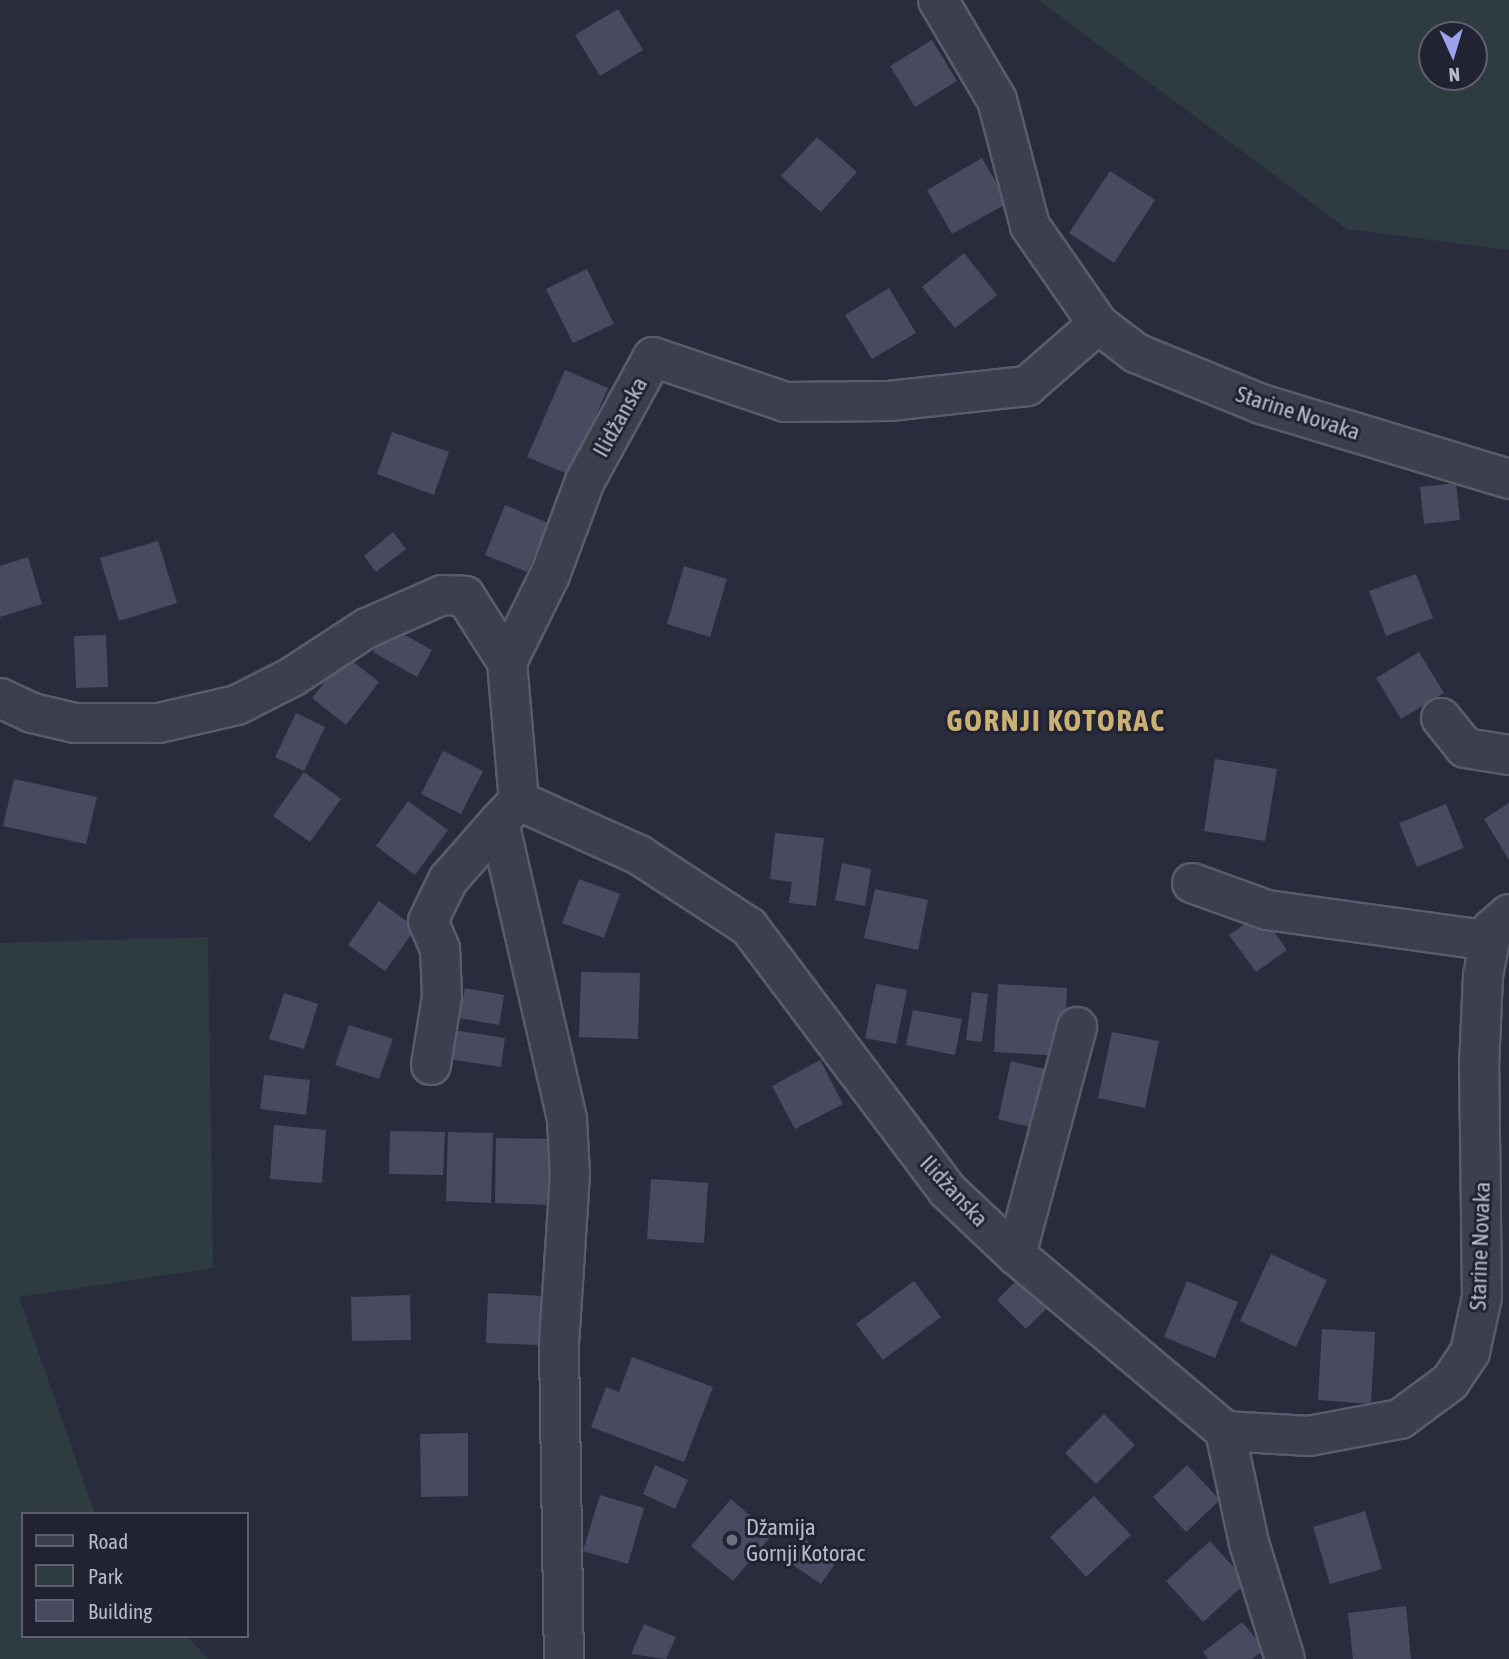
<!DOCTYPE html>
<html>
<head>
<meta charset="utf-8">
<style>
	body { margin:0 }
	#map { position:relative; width:1509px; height:1659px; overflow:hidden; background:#292c3d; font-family:"Asap Condensed",sans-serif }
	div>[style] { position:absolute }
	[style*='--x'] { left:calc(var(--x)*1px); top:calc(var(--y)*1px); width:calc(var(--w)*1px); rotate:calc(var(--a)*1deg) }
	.green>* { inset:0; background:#2e3c42 }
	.building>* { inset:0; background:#484b5f }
	.roads { filter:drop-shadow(2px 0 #5a5c6b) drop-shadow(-2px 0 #5a5c6b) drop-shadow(0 2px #5a5c6b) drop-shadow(0 -2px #5a5c6b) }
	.minor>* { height:38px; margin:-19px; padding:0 19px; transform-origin:19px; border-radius:19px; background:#3c3f4d }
	.dots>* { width:19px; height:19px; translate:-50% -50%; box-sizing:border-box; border:4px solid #212333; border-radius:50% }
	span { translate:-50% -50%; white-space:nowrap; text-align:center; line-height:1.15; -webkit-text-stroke:6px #212333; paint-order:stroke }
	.street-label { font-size:23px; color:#b9bac8 }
	.poi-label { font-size:23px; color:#b9bac8 }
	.left { translate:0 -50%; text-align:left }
	.district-label { font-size:30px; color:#c9b073; font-weight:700; letter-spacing:2px }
	.legend { position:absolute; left:21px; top:1512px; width:228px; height:126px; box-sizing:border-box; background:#212333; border:2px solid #5e5f6f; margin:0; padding:9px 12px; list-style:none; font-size:21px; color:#b9bac8 }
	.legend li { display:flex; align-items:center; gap:14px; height:35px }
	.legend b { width:35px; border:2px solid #5e5f6f }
	.north { position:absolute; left:1418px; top:21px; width:70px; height:70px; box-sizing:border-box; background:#212333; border:2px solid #5e5f6f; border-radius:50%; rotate:176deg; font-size:19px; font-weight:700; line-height:28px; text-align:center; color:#b9bac8 }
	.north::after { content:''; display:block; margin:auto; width:24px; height:32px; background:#9aa3ec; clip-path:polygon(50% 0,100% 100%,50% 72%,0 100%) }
</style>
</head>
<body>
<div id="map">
	<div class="green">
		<i style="clip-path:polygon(evenodd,1038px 0,1509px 0,1509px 250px,1347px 229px,1038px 0,1432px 35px,1474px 35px,1474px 77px,1432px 77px,1432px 35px)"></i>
		<i style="clip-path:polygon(208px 937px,213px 1268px,19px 1297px,95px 1514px,23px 1514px,23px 1636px,187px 1636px,208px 1659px,0 1659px,0 943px)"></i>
	</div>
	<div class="building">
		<i style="clip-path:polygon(618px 9px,643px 50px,600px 76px,575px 35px)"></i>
		<i style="clip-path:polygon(932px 40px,957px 81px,915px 107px,890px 66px)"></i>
		<i style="clip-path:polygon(817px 137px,857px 172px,821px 212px,781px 176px)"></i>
		<i style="clip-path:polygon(982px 158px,1008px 203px,952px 234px,927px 190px)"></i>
		<i style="clip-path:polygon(1110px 171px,1155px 200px,1114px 263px,1069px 233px)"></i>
		<i style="clip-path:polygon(964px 253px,997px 295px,955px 328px,922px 287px)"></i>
		<i style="clip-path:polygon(587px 269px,614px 324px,573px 343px,546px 289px)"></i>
		<i style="clip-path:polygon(889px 288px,916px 333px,872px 359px,845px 315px)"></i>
		<i style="clip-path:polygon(565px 370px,608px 388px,570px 475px,527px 457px)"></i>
		<i style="clip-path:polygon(392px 432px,449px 452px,434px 495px,377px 474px)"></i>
		<i style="clip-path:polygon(1456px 483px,1460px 520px,1424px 524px,1420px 487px)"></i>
		<i style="clip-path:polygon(505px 505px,548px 523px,527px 572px,485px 555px)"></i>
		<i style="clip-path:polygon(393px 532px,406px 549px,376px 572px,364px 556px)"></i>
		<i style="clip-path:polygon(158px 541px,177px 603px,119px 621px,100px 558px)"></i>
		<i style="clip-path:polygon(28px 557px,42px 604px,0 617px,0 566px)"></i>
		<i style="clip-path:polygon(684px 566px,727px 579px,710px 637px,667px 624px)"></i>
		<i style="clip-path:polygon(1416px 574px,1433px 618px,1386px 636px,1369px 591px)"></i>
		<i style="clip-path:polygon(388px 626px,432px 650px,417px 677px,373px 652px)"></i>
		<i style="clip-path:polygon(106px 635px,108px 687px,76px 688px,74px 636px)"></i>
		<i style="clip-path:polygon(1419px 652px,1444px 693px,1401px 719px,1376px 678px)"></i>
		<i style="clip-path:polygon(346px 656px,379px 682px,346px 725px,312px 698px)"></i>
		<i style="clip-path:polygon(296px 713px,325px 727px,304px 771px,275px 757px)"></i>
		<i style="clip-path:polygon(443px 751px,483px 771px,461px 814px,421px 794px)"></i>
		<i style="clip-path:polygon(1215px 759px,1277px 769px,1265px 841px,1204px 831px)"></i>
		<i style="clip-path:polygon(304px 772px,341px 799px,310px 842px,273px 816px)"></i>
		<i style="clip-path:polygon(14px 779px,97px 797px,86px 844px,3px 826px)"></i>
		<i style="clip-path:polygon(408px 801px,448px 830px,415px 875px,376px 846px)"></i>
		<i style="clip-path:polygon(1509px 803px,1509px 860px,1484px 819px)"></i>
		<i style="clip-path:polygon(1446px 804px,1464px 848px,1417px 867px,1399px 823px)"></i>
		<i style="clip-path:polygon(775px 833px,824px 838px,816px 906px,789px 903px,792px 882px,770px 879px)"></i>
		<i style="clip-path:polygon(842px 863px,871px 869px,865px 906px,835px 900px)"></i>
		<i style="clip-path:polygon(579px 879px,620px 894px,604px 938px,562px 923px)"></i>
		<i style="clip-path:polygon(875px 889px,928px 900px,918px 950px,864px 938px)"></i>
		<i style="clip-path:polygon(379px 901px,416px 928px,385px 971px,348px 945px)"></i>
		<i style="clip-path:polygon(1261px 913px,1287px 950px,1256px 972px,1229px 935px)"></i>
		<i style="clip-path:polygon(581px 972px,640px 973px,638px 1039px,579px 1037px)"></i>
		<i style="clip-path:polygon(876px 984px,907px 990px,896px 1044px,865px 1038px)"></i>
		<i style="clip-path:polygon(998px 984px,1067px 988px,1063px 1056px,994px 1052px)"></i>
		<i style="clip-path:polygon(465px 988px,504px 995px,499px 1025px,459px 1018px)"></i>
		<i style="clip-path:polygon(972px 992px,988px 994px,982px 1042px,966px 1040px)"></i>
		<i style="clip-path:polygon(284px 993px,318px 1004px,304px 1049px,269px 1039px)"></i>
		<i style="clip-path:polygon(913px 1010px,962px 1019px,955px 1055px,906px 1045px)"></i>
		<i style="clip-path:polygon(349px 1025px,393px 1039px,379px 1079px,335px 1065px)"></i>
		<i style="clip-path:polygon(453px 1030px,505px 1038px,501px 1067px,448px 1059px)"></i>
		<i style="clip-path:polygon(1112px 1032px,1159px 1041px,1145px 1108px,1098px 1098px)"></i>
		<i style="clip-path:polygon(820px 1060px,843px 1104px,795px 1129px,772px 1086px)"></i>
		<i style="clip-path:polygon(1011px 1061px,1057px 1072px,1043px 1130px,998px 1119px)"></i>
		<i style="clip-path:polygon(264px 1075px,310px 1080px,306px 1115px,260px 1109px)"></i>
		<i style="clip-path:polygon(274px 1125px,326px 1130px,322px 1183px,270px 1179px)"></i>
		<i style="clip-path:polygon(390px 1131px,445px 1132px,443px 1175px,389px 1174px)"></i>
		<i style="clip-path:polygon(448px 1132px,493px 1133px,491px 1203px,446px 1201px)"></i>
		<i style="clip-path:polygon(496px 1138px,556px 1139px,554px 1205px,495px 1203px)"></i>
		<i style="clip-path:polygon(651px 1179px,708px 1183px,704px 1243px,647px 1239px)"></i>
		<i style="clip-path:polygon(1271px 1254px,1327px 1280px,1296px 1347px,1240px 1321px)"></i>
		<i style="clip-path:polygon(1018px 1279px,1047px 1308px,1026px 1329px,997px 1300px)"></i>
		<i style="clip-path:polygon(914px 1281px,941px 1317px,883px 1360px,856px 1324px)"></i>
		<i style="clip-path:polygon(1187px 1281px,1238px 1302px,1215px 1358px,1164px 1337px)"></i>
		<i style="clip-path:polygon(488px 1293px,542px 1296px,539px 1345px,486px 1343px)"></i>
		<i style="clip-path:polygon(410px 1295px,411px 1340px,352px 1341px,351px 1297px)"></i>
		<i style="clip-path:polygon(1322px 1329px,1375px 1332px,1371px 1404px,1318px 1400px)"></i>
		<i style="clip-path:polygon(632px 1357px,713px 1387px,684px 1462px,591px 1427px,606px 1387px,619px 1392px)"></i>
		<i style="clip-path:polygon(1104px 1414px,1135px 1445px,1096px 1484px,1065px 1453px)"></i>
		<i style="clip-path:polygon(468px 1433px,468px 1496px,421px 1497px,420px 1434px)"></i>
		<i style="clip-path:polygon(655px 1465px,688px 1480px,675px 1509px,643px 1494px)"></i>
		<i style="clip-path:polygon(1187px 1465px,1220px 1500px,1186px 1532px,1153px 1497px)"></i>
		<i style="clip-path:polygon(600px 1495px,644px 1508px,628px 1564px,583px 1551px)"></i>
		<i style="clip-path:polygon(1094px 1496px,1131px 1535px,1086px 1577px,1050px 1537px)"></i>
		<i style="clip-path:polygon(731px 1499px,772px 1535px,733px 1581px,691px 1546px)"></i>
		<i style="clip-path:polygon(1365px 1511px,1382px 1569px,1330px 1584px,1313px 1527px)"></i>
		<i style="clip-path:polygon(806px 1540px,837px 1561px,821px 1584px,790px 1563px)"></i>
		<i style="clip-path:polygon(1210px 1541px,1247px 1582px,1203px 1622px,1166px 1581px)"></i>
		<i style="clip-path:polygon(1406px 1606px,1411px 1659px,1353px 1659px,1348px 1613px)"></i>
		<i style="clip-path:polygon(1242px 1622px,1265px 1649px,1252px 1659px,1208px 1659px,1203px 1652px)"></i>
		<i style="clip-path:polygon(644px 1624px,676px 1637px,666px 1659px,631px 1654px)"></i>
	</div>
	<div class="roads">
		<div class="minor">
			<i style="--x:938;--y:0;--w:116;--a:59.5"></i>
			<i style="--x:997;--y:100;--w:130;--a:75.3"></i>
			<i style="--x:1030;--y:226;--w:119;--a:55.2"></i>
			<i style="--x:1098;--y:324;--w:48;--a:37.3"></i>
			<i style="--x:1136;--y:353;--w:135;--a:22.2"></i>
			<i style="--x:1261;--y:404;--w:259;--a:16.8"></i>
			<i style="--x:507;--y:662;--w:97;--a:-63.7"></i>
			<i style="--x:550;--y:575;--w:100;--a:-69.6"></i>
			<i style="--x:585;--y:481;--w:141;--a:-61.3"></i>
			<i style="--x:653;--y:357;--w:139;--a:18.8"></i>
			<i style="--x:785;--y:402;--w:104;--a:-0.6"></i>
			<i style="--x:889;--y:401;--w:139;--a:-6.2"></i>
			<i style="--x:1027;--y:386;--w:94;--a:-41.1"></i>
			<i style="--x:0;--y:698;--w:35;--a:25"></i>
			<i style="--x:32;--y:713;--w:44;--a:13.1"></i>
			<i style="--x:75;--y:723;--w:84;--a:0"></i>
			<i style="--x:159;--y:723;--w:80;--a:-13"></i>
			<i style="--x:237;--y:705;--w:62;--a:-27"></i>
			<i style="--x:292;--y:677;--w:90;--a:-33.2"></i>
			<i style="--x:367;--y:628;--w:82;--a:-23.7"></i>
			<i style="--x:442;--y:595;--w:23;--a:2"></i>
			<i style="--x:465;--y:596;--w:78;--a:57.5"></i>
			<i style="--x:507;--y:662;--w:140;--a:85.1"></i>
			<i style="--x:519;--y:801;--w:132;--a:24.2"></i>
			<i style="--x:639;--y:855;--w:131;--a:33.2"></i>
			<i style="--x:749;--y:927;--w:329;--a:53"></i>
			<i style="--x:947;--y:1190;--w:95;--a:43.3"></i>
			<i style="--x:1016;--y:1255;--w:273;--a:40.1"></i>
			<i style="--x:1225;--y:1431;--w:115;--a:77.9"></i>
			<i style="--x:1249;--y:1543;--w:121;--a:72.8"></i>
			<i style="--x:1441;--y:718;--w:38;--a:51"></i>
			<i style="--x:1465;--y:748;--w:45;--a:9"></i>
			<i style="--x:519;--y:801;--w:29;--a:134"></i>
			<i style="--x:499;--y:822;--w:305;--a:77.1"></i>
			<i style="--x:567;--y:1119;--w:55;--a:86.9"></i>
			<i style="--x:570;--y:1174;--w:172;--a:93.7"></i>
			<i style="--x:559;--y:1346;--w:313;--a:89.1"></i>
			<i style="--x:1192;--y:883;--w:80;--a:19.8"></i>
			<i style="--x:1267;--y:910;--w:225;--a:7.9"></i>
			<i style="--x:431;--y:1065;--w:70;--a:-80.9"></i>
			<i style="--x:442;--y:996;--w:47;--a:-92.4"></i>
			<i style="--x:440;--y:949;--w:30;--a:-113"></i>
			<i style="--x:428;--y:921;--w:46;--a:-64"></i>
			<i style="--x:448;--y:880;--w:77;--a:-48.7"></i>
			<i style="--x:1016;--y:1255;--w:236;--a:-75"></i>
			<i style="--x:1225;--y:1431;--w:84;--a:3.4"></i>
			<i style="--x:1309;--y:1436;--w:93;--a:-10.6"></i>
			<i style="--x:1400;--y:1419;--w:62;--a:-36.5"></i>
			<i style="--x:1450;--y:1382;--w:36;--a:-56"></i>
			<i style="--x:1470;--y:1352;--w:56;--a:-77.7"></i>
			<i style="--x:1482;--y:1297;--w:230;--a:-90.7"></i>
			<i style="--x:1479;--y:1067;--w:91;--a:-87.5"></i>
			<i style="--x:1483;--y:976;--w:48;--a:-79.2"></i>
			<i style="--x:1492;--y:929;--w:23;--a:-41"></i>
		</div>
	</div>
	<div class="dots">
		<i style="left:732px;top:1540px;background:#6b7280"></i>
	</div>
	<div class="street-label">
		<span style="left:1298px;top:413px;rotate:18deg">Starine Novaka</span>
		<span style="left:620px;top:417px;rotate:-61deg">Ilidžanska</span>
		<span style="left:954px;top:1191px;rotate:47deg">Ilidžanska</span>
		<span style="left:1480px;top:1246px;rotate:-88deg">Starine Novaka</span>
	</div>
	<div class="poi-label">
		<span class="left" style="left:746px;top:1540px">Džamija<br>Gornji Kotorac</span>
	</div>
	<div class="district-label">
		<span style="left:1056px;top:720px">GORNJI KOTORAC</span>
	</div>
	<ul class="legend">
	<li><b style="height:9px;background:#3c3f4d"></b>Road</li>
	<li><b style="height:19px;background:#2e3c42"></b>Park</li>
	<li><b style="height:19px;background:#484b5f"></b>Building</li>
	</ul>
	<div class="north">N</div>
</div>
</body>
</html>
